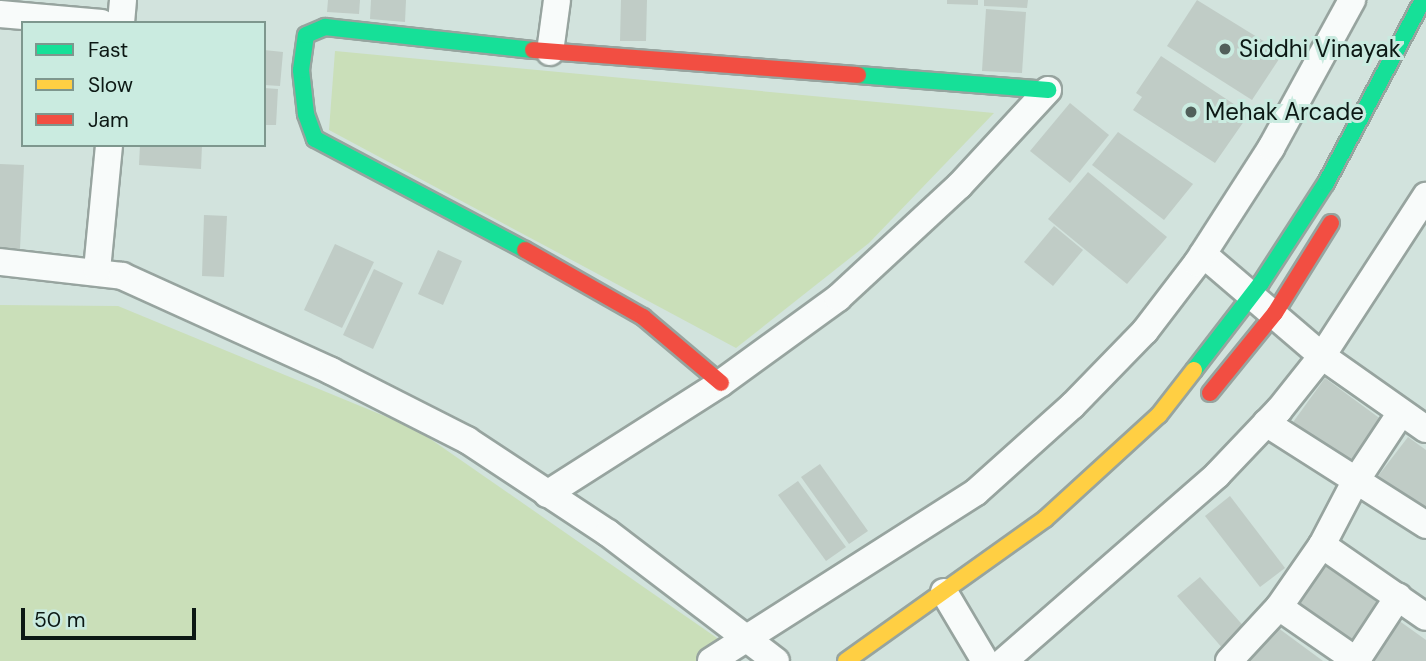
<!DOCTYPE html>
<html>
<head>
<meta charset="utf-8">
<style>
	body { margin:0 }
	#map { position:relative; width:1426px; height:661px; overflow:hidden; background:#d2e3dd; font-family:"DM Sans",sans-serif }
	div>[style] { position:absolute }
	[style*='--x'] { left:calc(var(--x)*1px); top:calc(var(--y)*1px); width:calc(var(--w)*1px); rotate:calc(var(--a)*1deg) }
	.green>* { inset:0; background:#cadfb9 }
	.building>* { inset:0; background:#c0ccc6 }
	.roads { filter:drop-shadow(2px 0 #97a49f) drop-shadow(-2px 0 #97a49f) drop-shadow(0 2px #97a49f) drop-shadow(0 -2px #97a49f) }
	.street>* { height:26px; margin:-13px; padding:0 13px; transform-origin:13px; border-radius:13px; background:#f8fbfa }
	.fast>* { height:16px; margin:-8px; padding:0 8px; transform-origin:8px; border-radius:8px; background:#16e098 }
	.slow>* { height:16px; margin:-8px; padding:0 8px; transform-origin:8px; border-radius:8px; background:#ffcf43 }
	.jam>* { height:16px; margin:-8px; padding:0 8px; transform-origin:8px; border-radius:8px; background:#f24e42 }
	.dots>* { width:19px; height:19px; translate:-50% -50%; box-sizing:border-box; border:4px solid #caebe0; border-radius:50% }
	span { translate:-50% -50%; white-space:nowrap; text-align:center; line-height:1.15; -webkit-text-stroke:6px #caebe0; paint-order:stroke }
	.poi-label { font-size:24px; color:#0c1814 }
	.left { translate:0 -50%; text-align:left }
	.legend { position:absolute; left:21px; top:21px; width:245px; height:126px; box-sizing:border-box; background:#caebe0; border:2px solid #7e978e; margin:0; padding:9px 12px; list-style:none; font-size:21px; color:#0c1814 }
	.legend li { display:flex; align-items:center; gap:14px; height:35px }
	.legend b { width:35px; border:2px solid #7e978e }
	.scale { position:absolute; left:21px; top:608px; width:175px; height:32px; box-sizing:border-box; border:4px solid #0c1814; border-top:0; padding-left:9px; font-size:21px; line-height:24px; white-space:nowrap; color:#0c1814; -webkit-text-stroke:5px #caebe0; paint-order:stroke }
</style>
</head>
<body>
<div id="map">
	<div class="green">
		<i style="clip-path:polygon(335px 51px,994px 113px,869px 243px,736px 348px,329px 130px)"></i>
		<i style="clip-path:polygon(0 305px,118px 306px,416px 429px,730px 647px,707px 661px,0 661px)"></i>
	</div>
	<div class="building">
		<i style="clip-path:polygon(328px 0,360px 0,359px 14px,327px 12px)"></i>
		<i style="clip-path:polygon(371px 0,406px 0,405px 22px,370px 19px)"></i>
		<i style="clip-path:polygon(621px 0,647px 0,646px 41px,620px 41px)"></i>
		<i style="clip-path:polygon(947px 0,978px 0,978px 5px,947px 4px)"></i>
		<i style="clip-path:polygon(984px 0,1028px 0,1027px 8px,984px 6px)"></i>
		<i style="clip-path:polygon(1197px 0,1283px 53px,1252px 100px,1167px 46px)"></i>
		<i style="clip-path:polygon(986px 9px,1026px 12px,1022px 73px,982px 71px)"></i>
		<i style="clip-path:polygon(264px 50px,283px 52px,280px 86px,264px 85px)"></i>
		<i style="clip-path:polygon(1161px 56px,1249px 114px,1215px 163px,1133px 110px,1142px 97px,1136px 93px)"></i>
		<i style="clip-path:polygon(264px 88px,278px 89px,276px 125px,264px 125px)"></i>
		<i style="clip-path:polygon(1070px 103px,1109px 135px,1070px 183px,1030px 151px)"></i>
		<i style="clip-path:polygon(1118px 132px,1193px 184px,1164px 220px,1092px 165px)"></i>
		<i style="clip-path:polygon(140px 145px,202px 145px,201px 169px,139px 165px)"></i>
		<i style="clip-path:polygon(0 164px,24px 165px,20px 249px,0 248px)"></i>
		<i style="clip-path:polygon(1088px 172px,1167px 237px,1127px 284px,1048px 219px)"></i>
		<i style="clip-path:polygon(204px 215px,227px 216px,224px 277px,202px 276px)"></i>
		<i style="clip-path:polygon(1054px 226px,1083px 250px,1053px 286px,1024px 262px)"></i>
		<i style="clip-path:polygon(335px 244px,374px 262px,342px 328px,304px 310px)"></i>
		<i style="clip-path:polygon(438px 250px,462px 261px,443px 305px,418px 294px)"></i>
		<i style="clip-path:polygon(374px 269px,403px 283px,373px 349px,343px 335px)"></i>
		<i style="clip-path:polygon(1325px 378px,1382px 420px,1347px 467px,1291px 425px)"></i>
		<i style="clip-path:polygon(1408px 437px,1426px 450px,1426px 518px,1375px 480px)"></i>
		<i style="clip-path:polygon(820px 464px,868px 531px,849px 544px,801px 477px)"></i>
		<i style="clip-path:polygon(798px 481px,846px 547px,826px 561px,778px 495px)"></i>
		<i style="clip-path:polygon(1230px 496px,1285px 568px,1260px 587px,1205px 516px)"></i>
		<i style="clip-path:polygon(1320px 560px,1382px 606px,1349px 650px,1287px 604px)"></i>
		<i style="clip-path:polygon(1200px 577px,1247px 630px,1224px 650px,1177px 596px)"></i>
		<i style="clip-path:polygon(1391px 615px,1426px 640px,1426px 661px,1371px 661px)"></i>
		<i style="clip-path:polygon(1270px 622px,1323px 661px,1241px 661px)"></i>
	</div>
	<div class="roads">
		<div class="street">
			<i style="--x:0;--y:14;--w:102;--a:5"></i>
			<i style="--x:121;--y:23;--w:23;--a:-85"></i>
			<i style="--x:550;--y:52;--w:52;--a:-82.3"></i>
			<i style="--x:1203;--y:254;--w:157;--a:40.6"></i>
			<i style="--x:1322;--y:356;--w:127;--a:35.1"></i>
			<i style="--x:0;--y:262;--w:123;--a:6.5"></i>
			<i style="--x:122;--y:276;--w:230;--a:24.4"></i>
			<i style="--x:331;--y:371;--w:153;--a:26.9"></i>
			<i style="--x:467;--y:440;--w:169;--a:33.4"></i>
			<i style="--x:608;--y:533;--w:211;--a:37.3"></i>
			<i style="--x:97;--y:270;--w:126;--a:-84.5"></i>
			<i style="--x:1266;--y:423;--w:190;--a:32.5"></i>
			<i style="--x:547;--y:494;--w:206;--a:-32.5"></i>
			<i style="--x:721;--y:383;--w:145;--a:-36"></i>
			<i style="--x:838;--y:298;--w:165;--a:-42.8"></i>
			<i style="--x:959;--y:186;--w:131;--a:-47.2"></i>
			<i style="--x:1322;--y:545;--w:126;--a:34.7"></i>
			<i style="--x:944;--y:592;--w:80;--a:59.3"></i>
			<i style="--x:1279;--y:607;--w:95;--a:34.7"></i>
			<i style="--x:711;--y:661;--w:314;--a:-32.5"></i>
			<i style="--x:976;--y:492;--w:129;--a:-41.9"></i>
			<i style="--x:1072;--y:406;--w:105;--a:-45.8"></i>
			<i style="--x:1145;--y:331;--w:86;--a:-52.6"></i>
			<i style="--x:1197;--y:263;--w:137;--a:-57.2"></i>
			<i style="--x:1271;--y:148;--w:169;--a:-61.3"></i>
			<i style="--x:1004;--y:661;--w:283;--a:-41.1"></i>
			<i style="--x:1217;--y:475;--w:90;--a:-46.4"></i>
			<i style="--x:1279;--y:410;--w:69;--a:-51.5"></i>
			<i style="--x:1322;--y:356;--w:191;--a:-57"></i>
			<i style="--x:1229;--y:661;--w:74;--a:-47.2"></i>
			<i style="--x:1279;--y:607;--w:75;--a:-55.3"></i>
			<i style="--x:1322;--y:545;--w:71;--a:-62.4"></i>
			<i style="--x:1355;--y:482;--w:82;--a:-56.5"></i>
			<i style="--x:1356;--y:661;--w:77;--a:-56.7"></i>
		</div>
		<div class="fast">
			<i style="--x:858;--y:75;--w:191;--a:4.5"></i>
			<i style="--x:525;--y:250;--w:238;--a:-152.1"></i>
			<i style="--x:315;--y:139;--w:27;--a:-110"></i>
			<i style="--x:306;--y:114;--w:44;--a:-96.5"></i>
			<i style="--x:301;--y:70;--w:35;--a:-82"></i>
			<i style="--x:306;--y:35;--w:21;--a:-23"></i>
			<i style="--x:325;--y:27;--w:209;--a:6.3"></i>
			<i style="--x:1194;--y:370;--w:110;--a:-52.4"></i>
			<i style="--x:1261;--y:283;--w:119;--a:-57"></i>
			<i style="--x:1326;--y:183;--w:207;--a:-62.1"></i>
		</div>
		<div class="slow">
			<i style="--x:846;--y:661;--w:244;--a:-35.5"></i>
			<i style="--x:1045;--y:519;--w:154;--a:-42.4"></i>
			<i style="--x:1159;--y:415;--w:57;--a:-52.1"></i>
		</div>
		<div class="jam">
			<i style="--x:533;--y:50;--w:326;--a:4.4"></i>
			<i style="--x:525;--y:250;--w:136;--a:29.6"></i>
			<i style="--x:643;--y:317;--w:102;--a:40.2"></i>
			<i style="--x:1210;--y:393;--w:103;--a:-50.9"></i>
			<i style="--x:1275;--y:313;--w:106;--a:-58.1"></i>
		</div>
	</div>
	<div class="dots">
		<i style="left:1225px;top:49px;background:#515f5a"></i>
		<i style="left:1191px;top:112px;background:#515f5a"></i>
	</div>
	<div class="poi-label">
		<span class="left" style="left:1239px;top:49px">Siddhi Vinayak</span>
		<span class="left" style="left:1205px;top:112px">Mehak Arcade</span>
	</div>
	<ul class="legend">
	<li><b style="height:9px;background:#16e098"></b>Fast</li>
	<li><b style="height:9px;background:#ffcf43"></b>Slow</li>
	<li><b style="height:9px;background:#f24e42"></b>Jam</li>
	</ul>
	<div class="scale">50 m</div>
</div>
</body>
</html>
